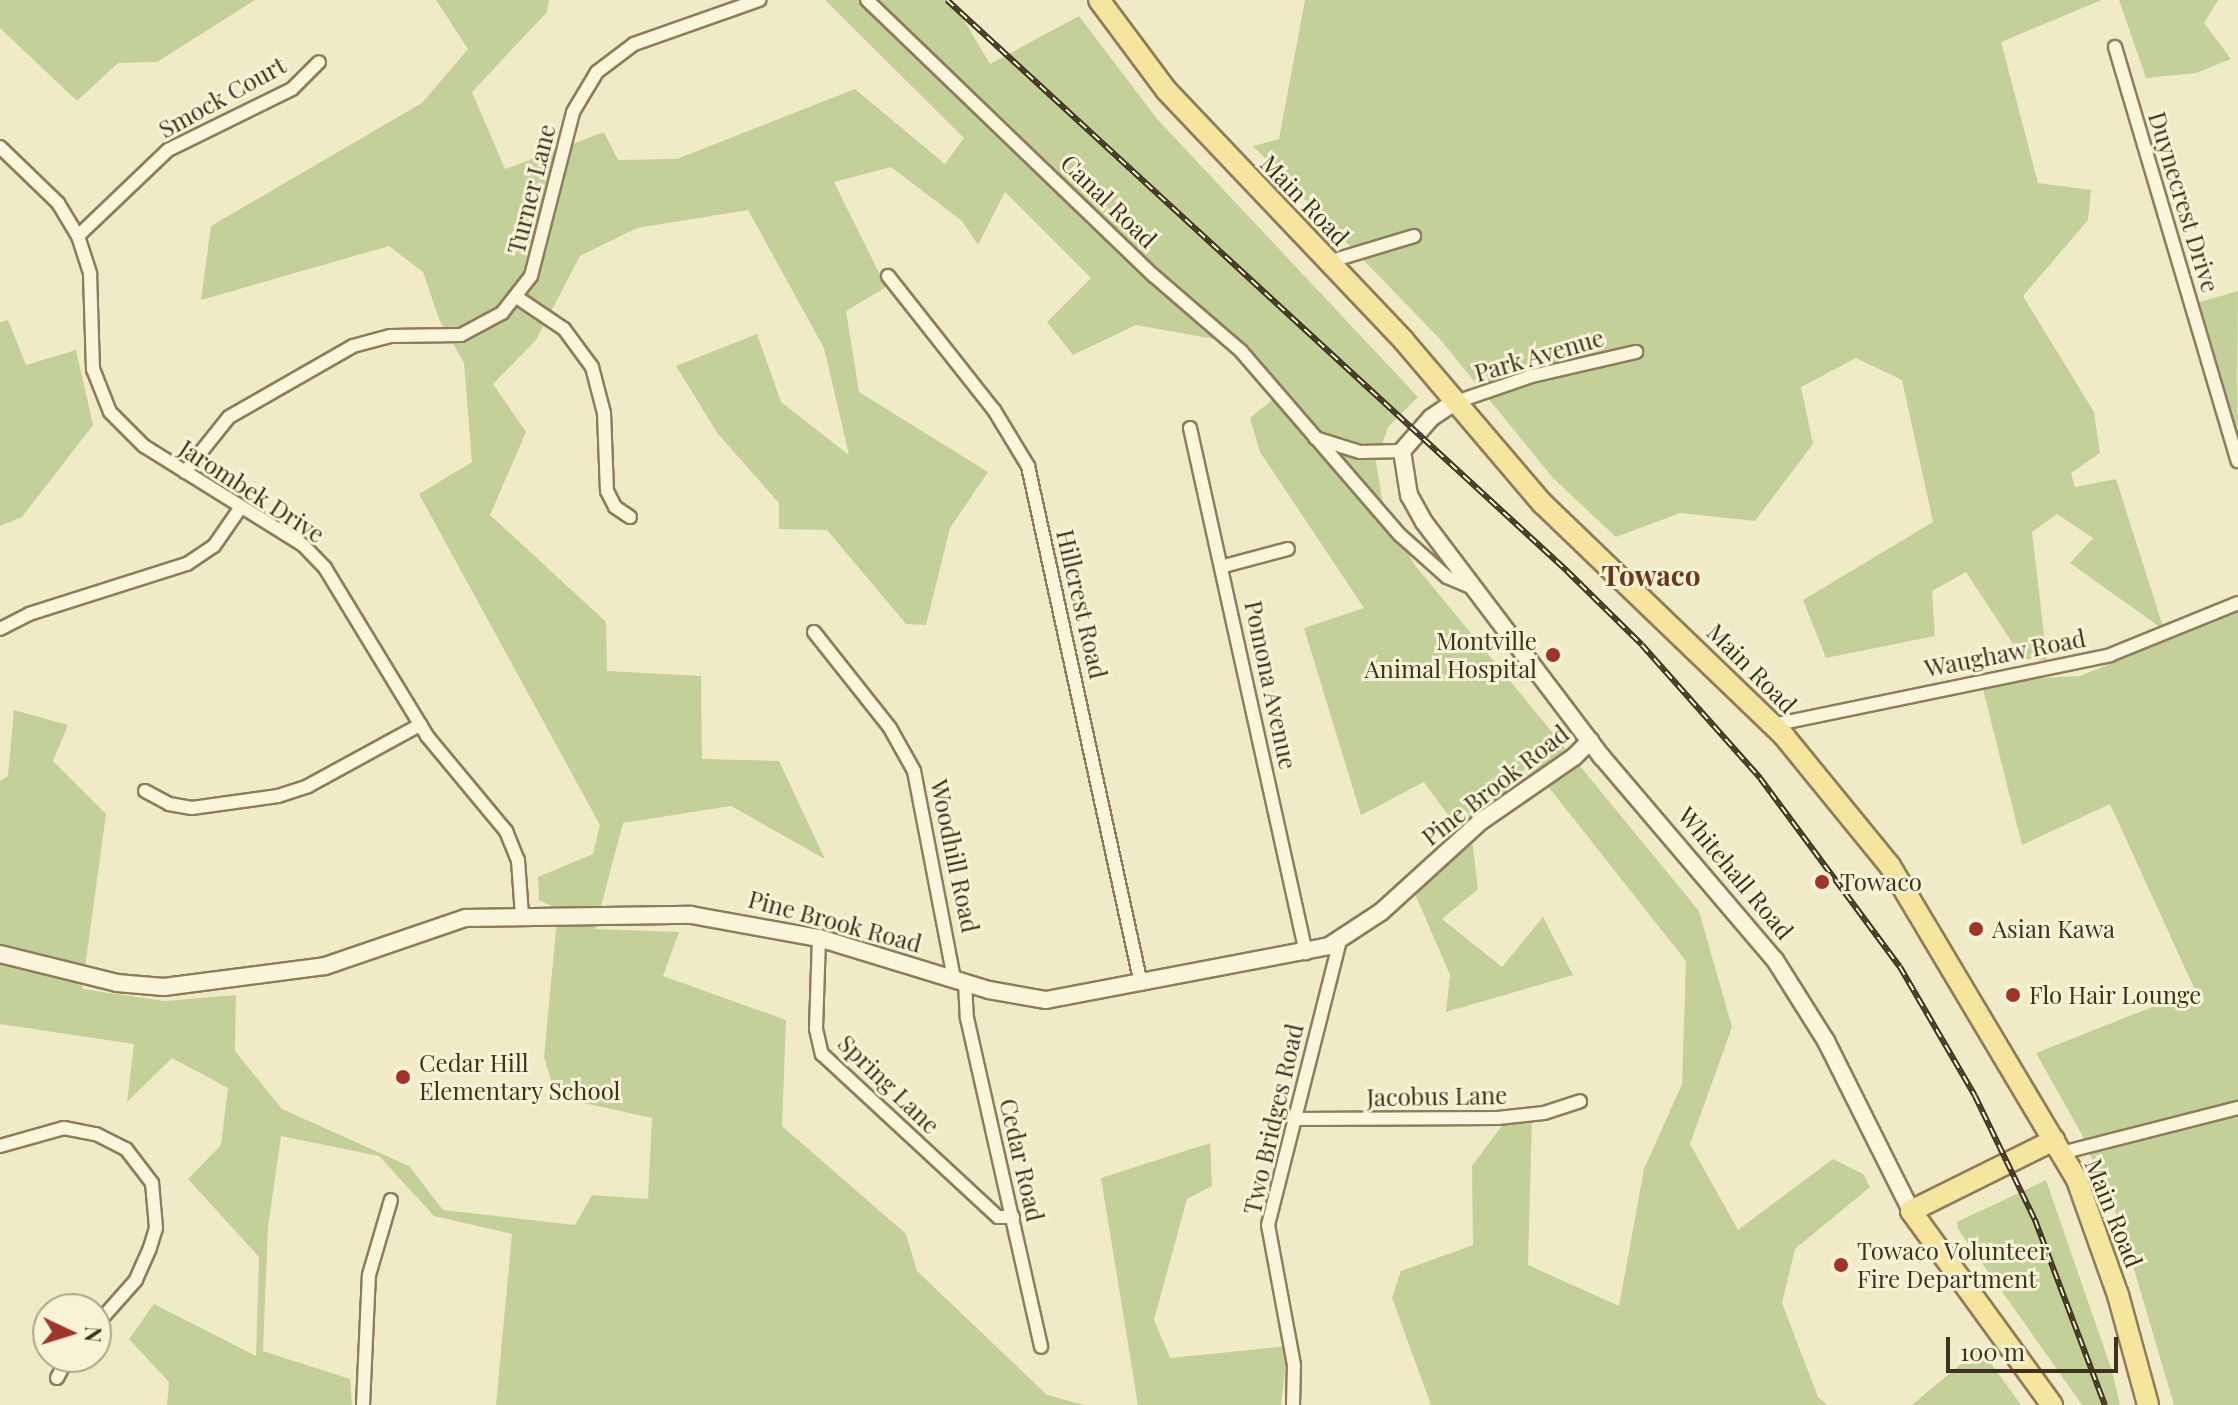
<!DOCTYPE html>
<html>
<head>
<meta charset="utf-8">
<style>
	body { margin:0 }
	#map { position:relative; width:2238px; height:1405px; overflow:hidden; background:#f1eac6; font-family:"Playfair Display",serif }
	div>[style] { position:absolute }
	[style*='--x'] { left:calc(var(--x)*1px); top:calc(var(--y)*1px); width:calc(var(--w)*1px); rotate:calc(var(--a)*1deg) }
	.green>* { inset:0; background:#c3d199 }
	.roads { filter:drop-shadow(2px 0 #8e7c5a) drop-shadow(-2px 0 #8e7c5a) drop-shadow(0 2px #8e7c5a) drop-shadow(0 -2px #8e7c5a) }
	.minor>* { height:12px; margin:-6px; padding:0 6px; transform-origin:6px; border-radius:6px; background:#fbf5db }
	.tertiary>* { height:16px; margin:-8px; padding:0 8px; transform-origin:8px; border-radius:8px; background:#fbf5db }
	.primary>* { height:20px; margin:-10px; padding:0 10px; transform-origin:10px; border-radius:10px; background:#f6e59d }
	.rail>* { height:6px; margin-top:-3px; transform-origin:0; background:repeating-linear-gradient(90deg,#f8f2d7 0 9px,#3e321f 0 18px); box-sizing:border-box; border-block:2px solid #3e321f }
	.dots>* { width:22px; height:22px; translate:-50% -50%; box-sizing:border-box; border:4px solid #f8f2d7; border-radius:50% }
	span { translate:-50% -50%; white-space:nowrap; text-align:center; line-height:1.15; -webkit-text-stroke:6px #f8f2d7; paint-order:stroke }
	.street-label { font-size:24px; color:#3e321f }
	.poi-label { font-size:24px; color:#3e321f }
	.right { translate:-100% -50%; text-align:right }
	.left { translate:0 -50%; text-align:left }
	.quarter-label { font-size:28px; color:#6d361b; font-weight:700 }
	.north { position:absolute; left:32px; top:1293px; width:80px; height:80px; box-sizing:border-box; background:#f8f2d7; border:2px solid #aea58d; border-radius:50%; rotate:94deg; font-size:22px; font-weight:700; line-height:32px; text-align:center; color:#3e321f }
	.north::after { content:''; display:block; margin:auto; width:28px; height:36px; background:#a13426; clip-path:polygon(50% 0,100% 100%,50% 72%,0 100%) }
	.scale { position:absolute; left:1946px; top:1337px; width:172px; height:36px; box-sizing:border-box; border:4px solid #3e321f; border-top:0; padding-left:10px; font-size:24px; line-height:28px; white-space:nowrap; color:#3e321f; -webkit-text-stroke:6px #f8f2d7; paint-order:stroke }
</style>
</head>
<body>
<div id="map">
	<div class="green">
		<i style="clip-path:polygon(0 0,255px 0,157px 62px,118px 63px,77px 101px,0 28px)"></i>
		<i style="clip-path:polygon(436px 0,549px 0,547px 12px,472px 92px,505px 169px,604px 132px,618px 160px,677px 159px,855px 89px,945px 164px,964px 138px,825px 0,952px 0,990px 64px,1079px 16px,1158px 120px,1418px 397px,1388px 427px,1376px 462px,1383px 505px,1414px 564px,1699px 911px,1732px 1027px,1690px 1144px,1738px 1230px,1833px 1159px,1863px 1174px,1870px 1187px,1795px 1249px,1782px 1303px,1818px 1397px,1827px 1405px,1431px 1405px,1392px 1298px,1401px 1271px,1473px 1245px,1472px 1166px,1503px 1124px,1532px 1119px,1528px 1265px,1619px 1306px,1644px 1169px,1682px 1084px,1686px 961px,1539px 775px,1471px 831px,1478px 889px,1442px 919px,1502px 967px,1543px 917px,1573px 975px,1446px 1012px,1450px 975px,1412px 887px,1464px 837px,1424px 782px,1361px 815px,1304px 628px,1364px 608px,1260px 452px,1250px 418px,1277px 396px,1231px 342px,1136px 325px,1073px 355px,1047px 322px,1091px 278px,1005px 192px,978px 245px,962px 221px,891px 167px,834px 182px,886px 287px,846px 311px,859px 392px,988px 472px,950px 528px,926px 625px,906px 624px,827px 530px,779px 529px,779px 503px,718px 434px,676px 366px,757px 334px,781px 402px,849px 455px,824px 348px,748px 210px,637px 228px,580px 256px,536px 340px,493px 384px,526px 432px,490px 515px,606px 622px,607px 671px,701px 676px,702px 759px,779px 761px,825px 859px,731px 806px,623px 823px,595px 929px,679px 932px,663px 976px,786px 1020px,782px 1126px,906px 1234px,917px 1271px,1047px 1395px,1084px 1405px,496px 1405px,512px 1234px,434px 1216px,379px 1156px,281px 1136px,268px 1227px,263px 1351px,350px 1379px,352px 1405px,167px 1405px,169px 1382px,129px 1339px,154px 1304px,256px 1356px,259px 1257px,188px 1179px,221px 1145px,228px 1088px,172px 1058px,127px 1102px,134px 1044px,0 1024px,0 781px,8px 776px,14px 710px,68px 725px,53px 761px,106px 814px,82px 989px,165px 1001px,236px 995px,235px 1051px,282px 1109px,409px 1166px,443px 1210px,575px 1225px,592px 1195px,648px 1199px,652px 1118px,556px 1097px,544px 1057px,558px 909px,539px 900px,538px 877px,593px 854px,600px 825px,419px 494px,472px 462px,464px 363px,439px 319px,423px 272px,389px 246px,201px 300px,211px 226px,422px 103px,468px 49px)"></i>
		<i style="clip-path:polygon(1305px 0,2102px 0,2001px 42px,2038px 183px,2091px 190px,2088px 220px,2023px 296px,2094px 412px,2100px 453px,2071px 473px,2075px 487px,2116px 479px,2164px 630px,2070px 563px,2093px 538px,2057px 514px,2032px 532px,2047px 660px,2023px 659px,1966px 572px,1932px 591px,1935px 636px,1826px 658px,1803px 600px,1933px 522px,1902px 380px,1856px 358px,1801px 387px,1813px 444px,1755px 521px,1680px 513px,1616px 537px,1553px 478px,1439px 338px,1253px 146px,1279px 139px)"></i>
		<i style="clip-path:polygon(2119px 0,2218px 0,2204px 23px,2231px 59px,2196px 73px,2146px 78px)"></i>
		<i style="clip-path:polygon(2238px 291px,2237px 376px,2238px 440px,2193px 304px)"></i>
		<i style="clip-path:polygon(8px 320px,26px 365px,76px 350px,93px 425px,22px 517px,0 526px,0 322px)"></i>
		<i style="clip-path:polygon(2238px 612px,2238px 1405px,2174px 1405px,2121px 1225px,2081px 1133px,2036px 1053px,2195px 990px,2110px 804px,2022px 845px,1981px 681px,2080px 676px)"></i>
		<i style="clip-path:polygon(1210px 1143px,1212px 1186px,1187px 1199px,1154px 1320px,1170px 1358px,1288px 1346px,1281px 1405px,1138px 1405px,1101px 1178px)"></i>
		<i style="clip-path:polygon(2046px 1180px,2112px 1371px,2120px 1405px,2082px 1405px,1958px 1229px,1957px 1222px)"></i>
		<i style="clip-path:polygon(1980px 1348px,2021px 1405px,1912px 1405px)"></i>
	</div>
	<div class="roads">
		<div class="minor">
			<i style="--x:867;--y:0;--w:398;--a:43.9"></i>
			<i style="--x:1154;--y:276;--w:115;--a:40.8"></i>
			<i style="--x:1241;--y:351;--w:243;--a:49.2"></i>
			<i style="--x:1400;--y:535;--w:63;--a:41.8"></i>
			<i style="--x:1447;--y:577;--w:25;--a:23"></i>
			<i style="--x:2115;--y:47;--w:432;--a:73.5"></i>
			<i style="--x:0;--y:147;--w:81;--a:44"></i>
			<i style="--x:58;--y:203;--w:39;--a:59"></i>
			<i style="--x:78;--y:236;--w:40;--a:72"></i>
			<i style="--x:90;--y:274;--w:95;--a:88.2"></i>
			<i style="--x:93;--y:369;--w:46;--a:68.4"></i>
			<i style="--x:110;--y:412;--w:48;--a:45"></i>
			<i style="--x:144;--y:446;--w:187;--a:31.9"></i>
			<i style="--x:303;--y:545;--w:32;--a:46"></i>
			<i style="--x:325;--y:568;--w:197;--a:58.7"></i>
			<i style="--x:427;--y:736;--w:124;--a:50.3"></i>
			<i style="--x:506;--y:831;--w:31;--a:68"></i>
			<i style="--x:518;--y:860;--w:56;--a:85.9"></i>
			<i style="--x:78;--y:236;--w:124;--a:-43.7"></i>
			<i style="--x:168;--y:150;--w:138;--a:-26.2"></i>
			<i style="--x:292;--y:89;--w:38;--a:-45"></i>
			<i style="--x:1328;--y:262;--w:90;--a:-16.8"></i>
			<i style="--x:888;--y:276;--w:171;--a:51.7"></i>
			<i style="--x:994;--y:410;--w:66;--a:58.7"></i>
			<i style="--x:1028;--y:466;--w:530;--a:77.69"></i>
			<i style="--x:518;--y:298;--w:55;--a:34"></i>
			<i style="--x:564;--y:329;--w:47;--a:53.6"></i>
			<i style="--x:592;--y:367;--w:48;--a:75.4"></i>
			<i style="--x:604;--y:413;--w:78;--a:87.8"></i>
			<i style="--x:607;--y:491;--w:18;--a:63"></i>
			<i style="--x:615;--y:507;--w:18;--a:34"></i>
			<i style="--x:1453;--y:403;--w:83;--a:-18.9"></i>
			<i style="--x:1532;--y:376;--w:107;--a:-13"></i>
			<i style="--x:1190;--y:428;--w:538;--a:77.54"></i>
			<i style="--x:1315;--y:438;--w:47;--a:17.3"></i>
			<i style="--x:1360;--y:452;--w:42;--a:-1.4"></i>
			<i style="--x:185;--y:472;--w:70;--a:-51.3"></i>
			<i style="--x:229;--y:417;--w:143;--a:-29.8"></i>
			<i style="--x:353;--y:346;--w:39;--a:-15"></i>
			<i style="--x:391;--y:336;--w:70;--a:-0.8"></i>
			<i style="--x:461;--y:335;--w:47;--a:-28.2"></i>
			<i style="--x:502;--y:313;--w:47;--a:-51.9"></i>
			<i style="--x:531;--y:276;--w:169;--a:-75.6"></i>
			<i style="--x:573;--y:112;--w:47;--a:-59"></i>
			<i style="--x:597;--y:72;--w:46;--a:-37.1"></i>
			<i style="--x:634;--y:44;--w:133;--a:-19.4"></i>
			<i style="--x:1224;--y:566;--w:66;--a:-14.9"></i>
			<i style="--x:0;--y:629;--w:33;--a:-27"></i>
			<i style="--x:29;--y:614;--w:166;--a:-17.6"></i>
			<i style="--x:187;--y:564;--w:32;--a:-34"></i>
			<i style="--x:214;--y:546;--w:47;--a:-55.3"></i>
			<i style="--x:814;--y:632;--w:122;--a:51.6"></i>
			<i style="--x:890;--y:728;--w:49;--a:60.8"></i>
			<i style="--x:914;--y:771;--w:211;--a:79.1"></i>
			<i style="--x:1773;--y:725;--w:344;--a:-11.7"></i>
			<i style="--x:2110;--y:655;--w:138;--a:-22.1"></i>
			<i style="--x:145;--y:791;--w:27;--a:28"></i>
			<i style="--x:169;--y:804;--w:23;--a:10"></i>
			<i style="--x:192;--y:808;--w:87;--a:-7.9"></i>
			<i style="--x:278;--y:796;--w:32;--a:-18"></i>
			<i style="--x:308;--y:786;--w:128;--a:-28.6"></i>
			<i style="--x:819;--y:938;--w:91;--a:91.9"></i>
			<i style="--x:816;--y:1029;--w:26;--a:77"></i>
			<i style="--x:822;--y:1054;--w:240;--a:42.8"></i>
			<i style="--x:998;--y:1217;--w:15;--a:0"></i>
			<i style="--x:965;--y:983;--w:35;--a:87"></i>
			<i style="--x:967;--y:1018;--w:337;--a:77.3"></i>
			<i style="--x:1293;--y:1119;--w:205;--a:-0.3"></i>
			<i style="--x:1498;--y:1118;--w:46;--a:-6.2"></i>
			<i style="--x:1544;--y:1113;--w:38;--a:-18"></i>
			<i style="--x:0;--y:1146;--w:66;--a:-15.7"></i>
			<i style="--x:64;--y:1128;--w:33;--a:11"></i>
			<i style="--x:96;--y:1134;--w:34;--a:27"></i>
			<i style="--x:126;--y:1149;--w:43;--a:52.6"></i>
			<i style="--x:152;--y:1183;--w:45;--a:84.9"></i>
			<i style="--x:156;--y:1228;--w:21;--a:107"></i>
			<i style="--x:150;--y:1248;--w:35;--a:114"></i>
			<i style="--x:136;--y:1280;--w:60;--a:131.6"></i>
			<i style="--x:2061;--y:1153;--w:183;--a:-14.3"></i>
			<i style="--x:57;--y:1378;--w:24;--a:-62"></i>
			<i style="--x:363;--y:1405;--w:130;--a:-87.4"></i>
			<i style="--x:369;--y:1275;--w:78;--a:-73.7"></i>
			<i style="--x:1293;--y:1405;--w:40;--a:-88.6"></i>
			<i style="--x:1294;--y:1365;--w:142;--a:-100.5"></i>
			<i style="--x:1268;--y:1225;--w:294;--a:-75.8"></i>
		</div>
		<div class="tertiary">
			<i style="--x:1453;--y:403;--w:27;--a:146"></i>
			<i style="--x:1431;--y:418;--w:44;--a:131.3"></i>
			<i style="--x:1402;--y:451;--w:45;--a:81"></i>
			<i style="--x:1409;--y:495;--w:31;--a:61"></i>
			<i style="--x:1424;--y:522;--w:295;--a:52.9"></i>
			<i style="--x:1602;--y:757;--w:267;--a:49.6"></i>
			<i style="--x:1775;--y:960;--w:96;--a:57.8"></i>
			<i style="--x:1826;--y:1041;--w:190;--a:63.4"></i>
			<i style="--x:0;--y:954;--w:121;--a:13.9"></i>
			<i style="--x:117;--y:983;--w:47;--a:4.9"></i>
			<i style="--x:164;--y:987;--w:162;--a:-7.4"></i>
			<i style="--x:325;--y:966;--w:148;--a:-18.9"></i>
			<i style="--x:465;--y:918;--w:226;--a:-0.8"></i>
			<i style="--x:691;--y:915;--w:130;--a:10.2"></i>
			<i style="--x:819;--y:938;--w:178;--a:17"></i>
			<i style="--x:989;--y:990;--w:58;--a:10"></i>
			<i style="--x:1046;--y:1000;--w:288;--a:-10.8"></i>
			<i style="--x:1329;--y:946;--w:62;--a:-33.2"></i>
			<i style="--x:1381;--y:912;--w:134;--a:-42.3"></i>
			<i style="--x:1480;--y:822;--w:114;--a:-34.7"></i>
			<i style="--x:1574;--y:757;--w:23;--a:-45"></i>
		</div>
		<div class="primary">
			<i style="--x:1099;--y:0;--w:112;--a:53.3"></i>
			<i style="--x:1166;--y:90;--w:346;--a:46.5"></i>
			<i style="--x:1404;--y:341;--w:213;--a:49.6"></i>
			<i style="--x:1542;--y:503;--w:336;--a:43.9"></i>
			<i style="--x:1784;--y:736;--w:168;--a:50.8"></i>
			<i style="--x:1890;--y:866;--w:365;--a:59.2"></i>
			<i style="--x:2077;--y:1180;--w:122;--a:70.4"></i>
			<i style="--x:2118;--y:1295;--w:114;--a:74.7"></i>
			<i style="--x:2052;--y:1405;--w:240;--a:-126"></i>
			<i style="--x:1911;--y:1211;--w:160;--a:-26.4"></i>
		</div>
	</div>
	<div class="rail">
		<i style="--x:947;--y:0;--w:843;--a:42.64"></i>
		<i style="--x:1567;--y:571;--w:105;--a:44.6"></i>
		<i style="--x:1642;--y:645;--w:178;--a:48.4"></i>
		<i style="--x:1760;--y:778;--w:235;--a:53.5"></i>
		<i style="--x:1900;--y:967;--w:149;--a:59.8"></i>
		<i style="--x:1975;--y:1096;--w:138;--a:64.2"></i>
		<i style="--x:2035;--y:1220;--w:198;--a:69.3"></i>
	</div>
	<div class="dots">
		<i style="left:1553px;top:655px;background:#a13426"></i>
		<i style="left:1822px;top:882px;background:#a13426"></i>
		<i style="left:1976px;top:929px;background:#a13426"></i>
		<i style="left:2013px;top:995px;background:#a13426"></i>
		<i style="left:403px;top:1077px;background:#a13426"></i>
		<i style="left:1841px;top:1265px;background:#a13426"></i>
	</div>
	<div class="street-label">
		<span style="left:222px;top:97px;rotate:-29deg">Smock Court</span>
		<span style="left:531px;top:189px;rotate:-76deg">Turner Lane</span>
		<span style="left:1305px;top:200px;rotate:46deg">Main Road</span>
		<span style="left:1109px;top:201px;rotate:44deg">Canal Road</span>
		<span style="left:2184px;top:202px;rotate:73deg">Duynecrest Drive</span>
		<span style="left:1539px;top:355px;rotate:-16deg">Park Avenue</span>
		<span style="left:252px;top:491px;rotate:33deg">Jarombek Drive</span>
		<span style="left:1082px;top:604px;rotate:77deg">Hillcrest Road</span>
		<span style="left:2005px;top:653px;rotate:-11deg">Waughaw Road</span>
		<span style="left:1752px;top:668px;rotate:45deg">Main Road</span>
		<span style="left:1271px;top:685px;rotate:78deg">Pomona Avenue</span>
		<span style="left:1495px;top:785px;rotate:-38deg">Pine Brook Road</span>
		<span style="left:955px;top:856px;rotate:78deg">Woodhill Road</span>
		<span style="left:1736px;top:873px;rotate:50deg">Whitehall Road</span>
		<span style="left:835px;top:921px;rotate:15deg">Pine Brook Road</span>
		<span style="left:889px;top:1084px;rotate:44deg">Spring Lane</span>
		<span style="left:1437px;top:1096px;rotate:-1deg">Jacobus Lane</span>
		<span style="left:1273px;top:1119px;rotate:-77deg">Two Bridges Road</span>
		<span style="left:1022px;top:1160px;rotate:77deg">Cedar Road</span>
		<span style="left:2114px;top:1213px;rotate:68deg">Main Road</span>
	</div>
	<div class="poi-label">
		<span class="right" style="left:1537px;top:655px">Montville<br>Animal Hospital</span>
		<span class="left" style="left:1840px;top:882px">Towaco</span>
		<span class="left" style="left:1992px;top:929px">Asian Kawa</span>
		<span class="left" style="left:2029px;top:995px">Flo Hair Lounge</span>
		<span class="left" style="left:419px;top:1077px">Cedar Hill<br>Elementary School</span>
		<span class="left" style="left:1857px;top:1265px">Towaco Volunteer<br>Fire Department</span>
	</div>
	<div class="quarter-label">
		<span style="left:1651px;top:575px">Towaco</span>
	</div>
	<div class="north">N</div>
	<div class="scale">100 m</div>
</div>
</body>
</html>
